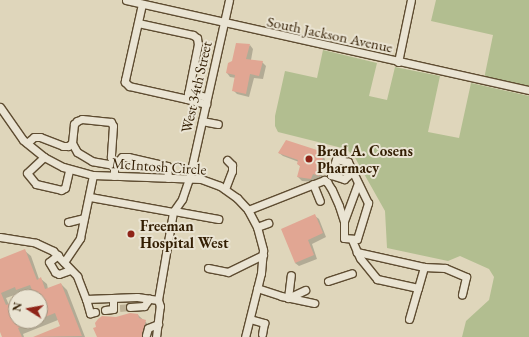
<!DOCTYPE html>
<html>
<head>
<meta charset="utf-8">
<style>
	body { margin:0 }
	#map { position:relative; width:529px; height:337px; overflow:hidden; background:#dfd6bb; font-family:"EB Garamond",serif }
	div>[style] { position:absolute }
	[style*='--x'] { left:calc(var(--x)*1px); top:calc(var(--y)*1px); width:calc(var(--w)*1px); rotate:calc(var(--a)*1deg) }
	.green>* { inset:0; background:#b2be90 }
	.shadow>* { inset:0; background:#0003 }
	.building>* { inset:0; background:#e1a693 }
	.minor-tunnel>* { height:7px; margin-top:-3.5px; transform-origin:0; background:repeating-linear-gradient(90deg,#bdb196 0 7px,transparent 0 10.5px) }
	.roads { filter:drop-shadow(1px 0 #5e4c31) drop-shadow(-1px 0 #5e4c31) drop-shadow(0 1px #5e4c31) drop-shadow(0 -1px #5e4c31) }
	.minor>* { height:7px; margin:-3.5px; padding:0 3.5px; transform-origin:3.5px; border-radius:3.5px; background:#eae4d3 }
	.dots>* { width:11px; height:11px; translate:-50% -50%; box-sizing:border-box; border:2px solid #eae4d3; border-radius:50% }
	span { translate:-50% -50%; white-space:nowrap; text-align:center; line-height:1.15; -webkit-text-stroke:4px #eae4d3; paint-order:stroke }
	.street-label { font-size:15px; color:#331e03 }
	.poi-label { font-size:15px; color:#331e03; font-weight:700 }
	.left { translate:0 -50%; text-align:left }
	.north { position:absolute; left:8px; top:289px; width:40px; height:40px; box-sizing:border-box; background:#eae4d3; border:1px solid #a19580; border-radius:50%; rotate:281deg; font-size:11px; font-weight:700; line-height:16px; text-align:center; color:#331e03 }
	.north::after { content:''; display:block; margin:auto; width:14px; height:18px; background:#8f2418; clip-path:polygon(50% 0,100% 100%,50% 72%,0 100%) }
</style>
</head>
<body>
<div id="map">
	<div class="green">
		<i style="clip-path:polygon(436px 0,529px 0,529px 88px,484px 79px,493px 35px,431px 21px)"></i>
		<i style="clip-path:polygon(323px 50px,377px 63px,369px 96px,387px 100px,395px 67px,440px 76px,428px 132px,459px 138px,471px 83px,529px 96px,529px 337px,462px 337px,466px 321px,489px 300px,494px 277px,489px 269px,460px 256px,448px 261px,387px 248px,385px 211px,354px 156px,346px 149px,278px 132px,275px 126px,275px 116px,285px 71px,317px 78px)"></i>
	</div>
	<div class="shadow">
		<i style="clip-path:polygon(250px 45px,253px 49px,251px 60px,262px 62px,266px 66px,263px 79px,254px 78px,249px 97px,237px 94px,233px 90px,236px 78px,230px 77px,227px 73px,233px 62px)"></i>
		<i style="clip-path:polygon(317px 150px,325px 159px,322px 179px,317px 178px,315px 182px,302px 181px,298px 177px,301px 167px,298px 164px,299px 162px,283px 156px,279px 153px)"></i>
		<i style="clip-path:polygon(315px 216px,319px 219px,326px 237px,312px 244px,317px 259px,299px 266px,295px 263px)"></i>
		<i style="clip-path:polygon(evenodd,25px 251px,31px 256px,39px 279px,41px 279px,47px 284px,48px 289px,61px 284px,67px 290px,85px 337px,35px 337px,61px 327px,58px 320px,23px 334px,24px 337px,4px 337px,0 328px,0 260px,25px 251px,34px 291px,35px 294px,29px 297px,40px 297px,40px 321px,16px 321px,16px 302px,9px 305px,6px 298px,20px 293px,23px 295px,34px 291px)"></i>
		<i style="clip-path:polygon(138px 315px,151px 327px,147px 337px,98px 337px,117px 318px)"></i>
	</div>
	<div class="building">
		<i style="clip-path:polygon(236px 43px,250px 44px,246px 59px,263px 61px,259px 76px,250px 74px,246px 94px,232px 91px,235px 75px,226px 73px,228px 63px,232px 61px)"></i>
		<i style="clip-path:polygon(286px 140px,320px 151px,323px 158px,318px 170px,320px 171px,319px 176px,313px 174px,311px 179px,297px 177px,300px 166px,297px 164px,298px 160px,278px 153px)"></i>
		<i style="clip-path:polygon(315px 214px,323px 233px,308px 240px,314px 255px,295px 263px,281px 229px)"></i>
		<i style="clip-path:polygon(25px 249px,37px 280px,41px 277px,45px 289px,61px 283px,82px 336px,33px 337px,60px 326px,55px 313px,40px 319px,40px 297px,35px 297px,30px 285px,16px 290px,15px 287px,1px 293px,6px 305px,16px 301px,16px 321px,35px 321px,18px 328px,22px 337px,2px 337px,0 332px,0 259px)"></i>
		<i style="clip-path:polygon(130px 313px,138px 314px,139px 318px,146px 320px,142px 337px,97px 337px,93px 328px,96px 327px,95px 323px,98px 319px,102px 316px,116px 317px)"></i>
	</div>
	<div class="minor-tunnel">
		<i style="--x:120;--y:308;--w:10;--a:-6"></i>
	</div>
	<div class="roads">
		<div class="minor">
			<i style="--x:126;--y:0;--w:413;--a:12.6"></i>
			<i style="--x:138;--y:23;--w:56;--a:12.3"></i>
			<i style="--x:193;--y:35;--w:5;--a:37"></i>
			<i style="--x:197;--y:38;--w:6;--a:81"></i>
			<i style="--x:198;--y:44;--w:56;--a:101.3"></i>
			<i style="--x:187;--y:99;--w:59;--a:-167.4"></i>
			<i style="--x:129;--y:86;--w:6;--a:-135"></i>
			<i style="--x:125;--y:82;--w:2;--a:-90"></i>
			<i style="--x:125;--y:80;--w:78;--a:-77.4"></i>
			<i style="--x:398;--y:62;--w:63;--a:-78.2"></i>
			<i style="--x:188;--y:93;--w:19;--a:12"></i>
			<i style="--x:187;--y:99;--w:20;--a:15"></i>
			<i style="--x:0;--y:107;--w:40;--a:55.1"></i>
			<i style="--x:23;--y:140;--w:27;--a:39"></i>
			<i style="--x:44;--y:157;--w:21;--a:28"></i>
			<i style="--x:63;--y:167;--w:31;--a:15"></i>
			<i style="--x:93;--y:175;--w:108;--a:2.1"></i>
			<i style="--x:201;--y:179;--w:20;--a:20"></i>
			<i style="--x:220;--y:186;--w:21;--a:35"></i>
			<i style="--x:237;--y:198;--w:16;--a:47"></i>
			<i style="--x:248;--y:210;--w:19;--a:62"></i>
			<i style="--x:257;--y:227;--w:24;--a:75"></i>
			<i style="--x:263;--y:250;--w:23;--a:95"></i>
			<i style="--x:261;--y:273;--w:66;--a:104"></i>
			<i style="--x:82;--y:119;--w:29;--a:6"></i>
			<i style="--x:111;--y:122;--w:4;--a:63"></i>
			<i style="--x:113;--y:126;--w:31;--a:94"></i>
			<i style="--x:111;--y:157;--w:9;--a:69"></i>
			<i style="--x:114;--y:165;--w:22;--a:-170"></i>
			<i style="--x:92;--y:161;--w:17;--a:-149"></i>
			<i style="--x:77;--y:152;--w:10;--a:-119"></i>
			<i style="--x:72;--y:143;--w:19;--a:-84"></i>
			<i style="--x:74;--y:124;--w:4;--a:-45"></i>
			<i style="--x:77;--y:121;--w:5;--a:-22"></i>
			<i style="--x:202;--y:121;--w:16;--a:11"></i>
			<i style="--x:27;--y:143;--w:9;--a:-41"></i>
			<i style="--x:34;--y:137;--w:6;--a:0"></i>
			<i style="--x:40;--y:137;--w:25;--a:21"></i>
			<i style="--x:63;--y:146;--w:5;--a:0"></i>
			<i style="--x:68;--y:146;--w:5;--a:-37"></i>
			<i style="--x:44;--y:157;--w:23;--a:137"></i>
			<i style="--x:27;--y:173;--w:14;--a:51"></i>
			<i style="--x:36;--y:184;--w:26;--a:13"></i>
			<i style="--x:61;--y:190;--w:4;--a:-27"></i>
			<i style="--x:65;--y:188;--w:18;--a:-77"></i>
			<i style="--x:114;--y:176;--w:11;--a:-90"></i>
			<i style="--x:114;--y:165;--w:11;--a:-45"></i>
			<i style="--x:122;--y:157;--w:6;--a:0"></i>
			<i style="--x:128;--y:157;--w:40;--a:13"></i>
			<i style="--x:167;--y:166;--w:12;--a:85"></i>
			<i style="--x:313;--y:184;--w:18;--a:68"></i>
			<i style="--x:225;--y:189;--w:19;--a:-69"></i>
			<i style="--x:232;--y:171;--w:6;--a:-90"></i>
			<i style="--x:232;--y:165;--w:7;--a:-135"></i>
			<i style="--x:90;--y:197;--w:84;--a:10.2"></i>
			<i style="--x:248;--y:210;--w:82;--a:-21.5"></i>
			<i style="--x:324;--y:180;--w:4;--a:34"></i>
			<i style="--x:327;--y:182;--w:9;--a:58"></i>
			<i style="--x:332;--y:190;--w:17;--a:66"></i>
			<i style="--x:339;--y:206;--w:16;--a:72"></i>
			<i style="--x:344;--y:221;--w:17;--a:90"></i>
			<i style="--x:344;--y:238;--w:13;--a:4"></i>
			<i style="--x:357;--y:239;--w:38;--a:-73"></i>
			<i style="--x:368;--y:203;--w:46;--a:-116"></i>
			<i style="--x:348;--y:162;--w:12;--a:-166"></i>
			<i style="--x:336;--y:159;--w:17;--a:107"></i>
			<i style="--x:331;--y:175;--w:14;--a:17"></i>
			<i style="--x:344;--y:179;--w:11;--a:-41"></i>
			<i style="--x:174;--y:211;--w:45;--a:10.3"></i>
			<i style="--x:344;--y:221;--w:40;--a:-69.8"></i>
			<i style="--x:68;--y:222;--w:16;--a:-14"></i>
			<i style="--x:257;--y:227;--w:12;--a:-20"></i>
			<i style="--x:0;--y:237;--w:36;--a:9"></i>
			<i style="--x:36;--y:243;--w:19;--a:25"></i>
			<i style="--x:53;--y:251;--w:35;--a:46"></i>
			<i style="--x:77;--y:276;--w:25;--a:69"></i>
			<i style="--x:86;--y:299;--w:51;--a:-2.2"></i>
			<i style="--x:137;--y:297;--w:21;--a:8"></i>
			<i style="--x:352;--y:240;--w:13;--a:67"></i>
			<i style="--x:357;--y:252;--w:7;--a:63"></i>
			<i style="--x:360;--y:258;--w:27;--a:51"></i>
			<i style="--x:377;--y:279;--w:42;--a:12.4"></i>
			<i style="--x:418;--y:288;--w:22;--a:-74"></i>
			<i style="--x:424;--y:267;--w:69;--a:-167.4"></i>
			<i style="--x:58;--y:255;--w:11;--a:142"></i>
			<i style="--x:49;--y:262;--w:12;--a:59"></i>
			<i style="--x:55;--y:272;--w:4;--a:27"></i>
			<i style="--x:59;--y:274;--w:12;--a:-20"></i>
			<i style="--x:64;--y:262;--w:29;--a:-56"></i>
			<i style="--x:80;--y:238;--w:64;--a:-78.3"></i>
			<i style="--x:424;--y:267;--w:21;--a:3"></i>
			<i style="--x:445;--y:268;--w:23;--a:23"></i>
			<i style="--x:466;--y:277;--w:18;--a:103"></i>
			<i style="--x:208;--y:268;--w:20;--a:11"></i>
			<i style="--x:228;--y:272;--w:39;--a:-26"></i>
			<i style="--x:328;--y:281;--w:25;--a:-18"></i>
			<i style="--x:257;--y:288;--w:25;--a:18"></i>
			<i style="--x:281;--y:296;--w:34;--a:12"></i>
			<i style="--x:288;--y:298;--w:23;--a:-83"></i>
			<i style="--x:288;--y:298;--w:19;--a:-25"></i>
			<i style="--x:86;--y:299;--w:15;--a:74"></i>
			<i style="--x:90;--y:313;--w:5;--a:-11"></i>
			<i style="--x:130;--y:307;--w:14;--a:-4"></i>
			<i style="--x:144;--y:306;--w:9;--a:-54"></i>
			<i style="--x:105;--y:310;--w:8;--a:-7"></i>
			<i style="--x:113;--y:309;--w:11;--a:-90"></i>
			<i style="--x:250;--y:319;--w:15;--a:16"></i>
			<i style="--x:264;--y:323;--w:11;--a:100"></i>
			<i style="--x:409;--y:319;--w:32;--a:-74"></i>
			<i style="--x:146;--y:335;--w:7;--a:-74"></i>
			<i style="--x:148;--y:328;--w:11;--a:-22"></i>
			<i style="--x:156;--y:337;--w:31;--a:-83"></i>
			<i style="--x:160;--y:306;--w:6;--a:-108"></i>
			<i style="--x:158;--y:300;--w:89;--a:-80.3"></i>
			<i style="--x:173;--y:212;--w:16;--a:-55"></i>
			<i style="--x:182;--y:199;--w:21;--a:-71"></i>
			<i style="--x:189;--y:179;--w:183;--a:-77.4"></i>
		</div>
	</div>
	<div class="dots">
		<i style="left:309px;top:159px;background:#8f2418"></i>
		<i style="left:131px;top:234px;background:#8f2418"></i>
	</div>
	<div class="street-label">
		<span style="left:330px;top:34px;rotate:12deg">South Jackson Avenue</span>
		<span style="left:196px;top:87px;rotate:-77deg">West 34th Street</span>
		<span style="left:159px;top:166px;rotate:4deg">McIntosh Circle</span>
	</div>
	<div class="poi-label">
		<span class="left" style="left:317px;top:159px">Brad A. Cosens<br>Pharmacy</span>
		<span class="left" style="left:140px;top:234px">Freeman<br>Hospital West</span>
	</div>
	<div class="north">N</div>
</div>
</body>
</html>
